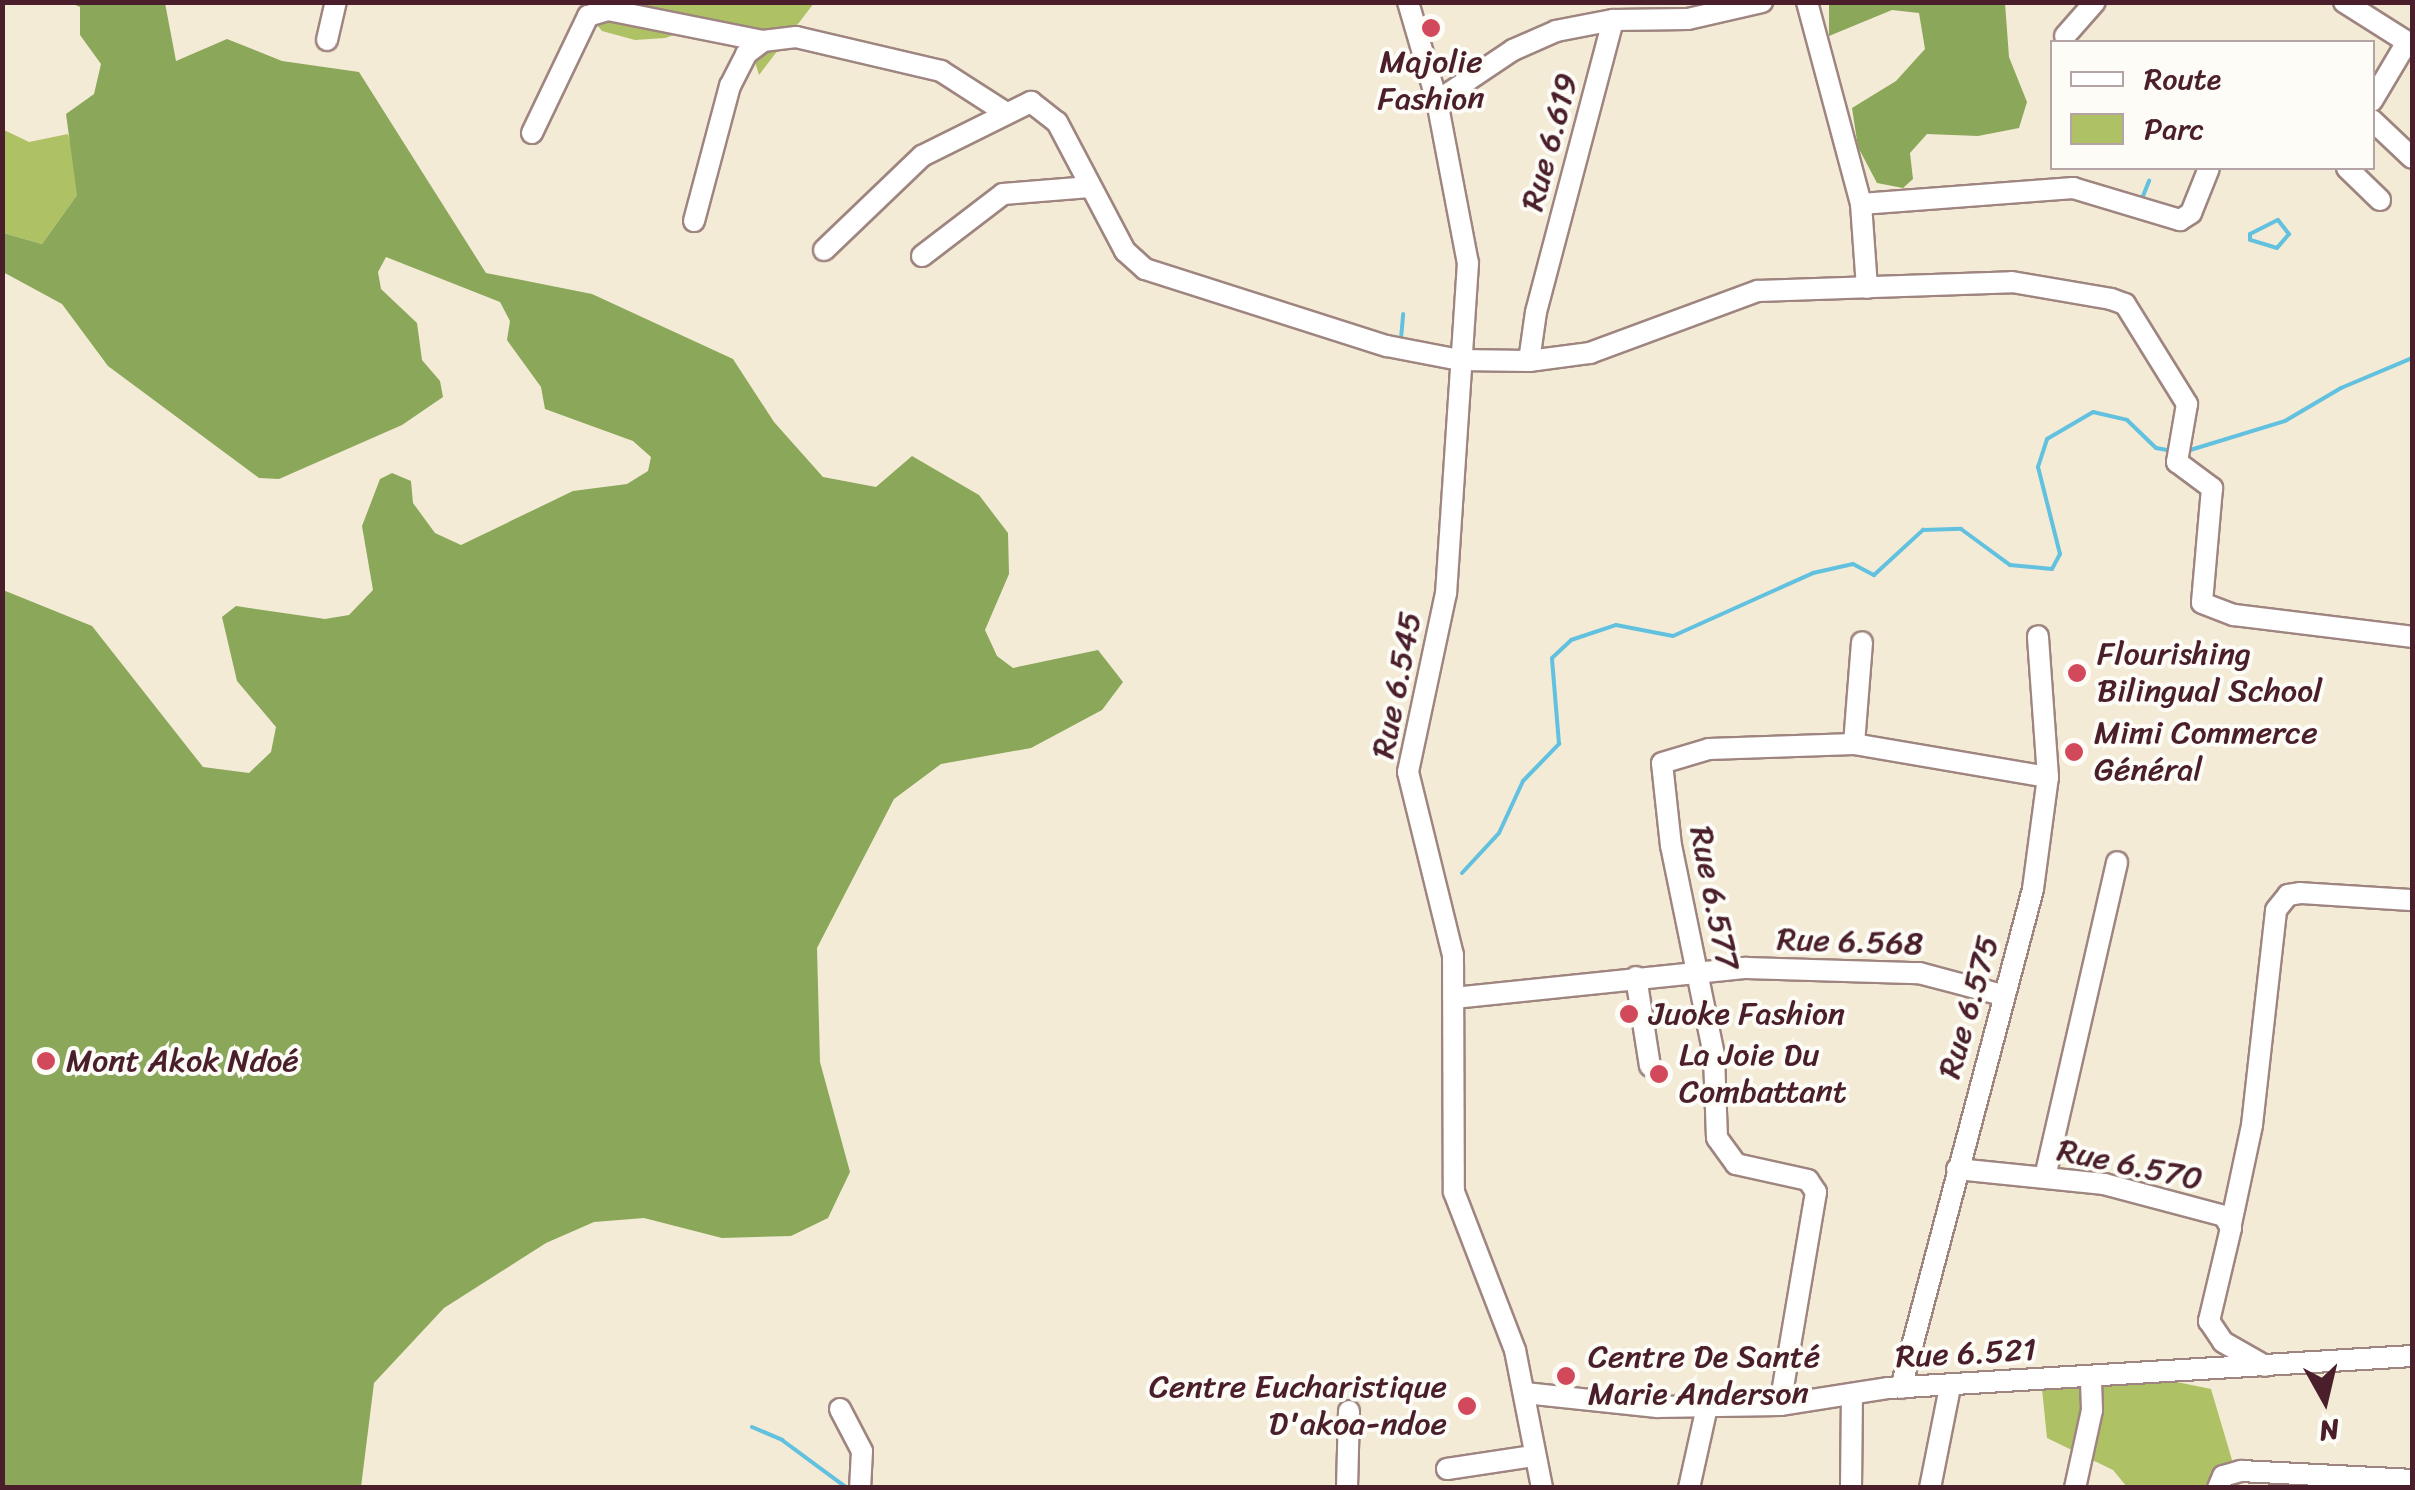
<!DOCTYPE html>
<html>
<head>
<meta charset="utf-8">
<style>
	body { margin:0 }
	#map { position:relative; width:2415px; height:1490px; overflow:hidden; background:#f4ebd6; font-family:Sriracha,sans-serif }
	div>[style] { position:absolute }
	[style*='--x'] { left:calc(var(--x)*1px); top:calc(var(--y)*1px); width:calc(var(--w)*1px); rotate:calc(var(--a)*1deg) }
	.green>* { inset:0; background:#aec164 }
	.forest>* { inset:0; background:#8aa75a }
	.stream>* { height:4px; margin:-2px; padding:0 2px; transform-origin:2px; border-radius:2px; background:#61c1df }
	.roads { filter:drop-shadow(2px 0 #9f8580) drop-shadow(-2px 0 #9f8580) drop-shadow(0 2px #9f8580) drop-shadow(0 -2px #9f8580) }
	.minor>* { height:20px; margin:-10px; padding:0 10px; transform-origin:10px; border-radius:10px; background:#fff }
	.dots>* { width:28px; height:28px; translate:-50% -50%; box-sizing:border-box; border:5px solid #fdfcf7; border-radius:50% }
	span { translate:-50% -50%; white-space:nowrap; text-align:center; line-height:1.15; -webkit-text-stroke:8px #fdfcf7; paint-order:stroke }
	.poi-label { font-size:32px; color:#4a1f2b }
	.left { translate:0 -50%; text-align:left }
	.right { translate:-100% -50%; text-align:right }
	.street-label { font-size:32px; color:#4a1f2b }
	.frame { position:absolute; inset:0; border:5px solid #4a1f2b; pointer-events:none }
	.legend { position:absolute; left:2050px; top:40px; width:325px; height:130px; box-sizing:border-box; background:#fdfcf7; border:2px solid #b5a4a5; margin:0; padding:12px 18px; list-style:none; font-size:30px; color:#4a1f2b }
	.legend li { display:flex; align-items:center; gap:20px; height:50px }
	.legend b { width:50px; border:2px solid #b5a4a5 }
	.north { position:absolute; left:2275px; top:1350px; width:100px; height:100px; -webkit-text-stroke:8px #fdfcf7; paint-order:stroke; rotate:172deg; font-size:28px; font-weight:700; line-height:40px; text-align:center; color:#4a1f2b }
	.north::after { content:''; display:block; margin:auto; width:35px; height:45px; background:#4a1f2b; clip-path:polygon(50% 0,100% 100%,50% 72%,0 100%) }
</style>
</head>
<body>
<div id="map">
	<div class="green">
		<i style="clip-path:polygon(578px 3px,814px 3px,759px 75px,745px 30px,719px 20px,665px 38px,635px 40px,602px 31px)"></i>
		<i style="clip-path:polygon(2px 129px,29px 142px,68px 134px,79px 176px,77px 195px,42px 244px,3px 233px)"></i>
		<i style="clip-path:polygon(2162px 1379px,2211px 1389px,2240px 1487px,2127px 1487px,2113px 1470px,2047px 1438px,2042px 1389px)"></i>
	</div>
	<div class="forest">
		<i style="clip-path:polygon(71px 3px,165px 3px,176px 61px,227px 39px,282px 61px,359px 72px,486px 273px,592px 294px,733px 359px,774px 422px,823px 477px,876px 487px,912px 456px,979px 495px,1008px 533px,1009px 574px,985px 630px,997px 656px,1013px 668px,1098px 650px,1123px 682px,1102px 710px,1031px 748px,941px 764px,894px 799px,817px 948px,820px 1062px,850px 1172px,828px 1218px,791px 1236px,722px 1238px,644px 1218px,594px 1222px,546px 1243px,444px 1308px,374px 1383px,361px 1487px,3px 1487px,3px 590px,92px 626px,203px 767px,249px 773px,271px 752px,276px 727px,237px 681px,222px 617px,236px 606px,325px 619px,349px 615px,373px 590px,362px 526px,380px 479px,392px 473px,411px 481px,413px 503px,435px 533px,461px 545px,573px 491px,627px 484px,648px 471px,651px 457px,633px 441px,545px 409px,541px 387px,507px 340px,510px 321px,500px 302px,386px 257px,378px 272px,381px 289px,417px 323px,422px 360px,440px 381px,443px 397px,402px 425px,279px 479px,259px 478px,108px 366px,62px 304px,3px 272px,3px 233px,42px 244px,77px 195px,66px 114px,94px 94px,101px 64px,80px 35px,80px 7px)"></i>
		<i style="clip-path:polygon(1829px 3px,2005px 3px,2009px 57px,2027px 102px,2019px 128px,1978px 136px,1927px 134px,1910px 153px,1913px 179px,1903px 188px,1877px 183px,1858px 147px,1852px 108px,1896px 81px,1925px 49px,1919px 13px,1892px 10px,1829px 36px)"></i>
	</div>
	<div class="stream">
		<i style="--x:2141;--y:201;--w:22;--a:-68"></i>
		<i style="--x:2278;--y:220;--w:18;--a:52"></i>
		<i style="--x:2289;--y:234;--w:18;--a:131"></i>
		<i style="--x:2277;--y:248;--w:28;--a:-163"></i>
		<i style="--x:2250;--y:240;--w:6;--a:-90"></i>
		<i style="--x:2250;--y:234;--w:31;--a:-27"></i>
		<i style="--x:1401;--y:339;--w:25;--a:-85"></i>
		<i style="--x:2187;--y:451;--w:102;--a:-17"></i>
		<i style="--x:2285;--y:421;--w:65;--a:-30.5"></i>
		<i style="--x:2341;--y:388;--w:77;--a:-22.9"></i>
		<i style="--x:1462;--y:873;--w:54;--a:-47.2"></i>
		<i style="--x:1499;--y:833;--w:57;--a:-65.2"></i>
		<i style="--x:1523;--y:781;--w:52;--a:-45.8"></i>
		<i style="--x:1559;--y:744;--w:86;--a:-94.7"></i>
		<i style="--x:1552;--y:658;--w:26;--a:-43"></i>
		<i style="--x:1571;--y:640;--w:47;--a:-18.4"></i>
		<i style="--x:1616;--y:625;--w:58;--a:10.9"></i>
		<i style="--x:1673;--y:636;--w:154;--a:-24.2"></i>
		<i style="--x:1813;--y:573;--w:41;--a:-12.7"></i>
		<i style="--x:1853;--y:564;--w:24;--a:28"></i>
		<i style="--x:1874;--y:575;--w:67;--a:-42.6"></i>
		<i style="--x:1923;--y:530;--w:38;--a:-2"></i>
		<i style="--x:1961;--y:529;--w:61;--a:36.3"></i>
		<i style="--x:2010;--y:565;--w:42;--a:5.4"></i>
		<i style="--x:2052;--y:569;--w:17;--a:-62"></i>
		<i style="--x:2060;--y:554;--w:90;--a:-104.2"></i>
		<i style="--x:2038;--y:467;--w:29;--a:-72"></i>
		<i style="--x:2047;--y:439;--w:53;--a:-30.4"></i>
		<i style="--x:2093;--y:412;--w:35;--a:13"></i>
		<i style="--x:2127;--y:420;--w:40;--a:44"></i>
		<i style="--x:2156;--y:448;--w:17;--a:10"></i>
		<i style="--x:752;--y:1427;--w:33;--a:23"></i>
		<i style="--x:782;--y:1440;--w:81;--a:36.4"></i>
	</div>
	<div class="roads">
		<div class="minor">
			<i style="--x:1408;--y:2;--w:103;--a:73.7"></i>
			<i style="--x:1437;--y:101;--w:165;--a:79.2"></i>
			<i style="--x:1468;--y:263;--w:331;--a:93.8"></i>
			<i style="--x:1446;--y:593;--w:183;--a:102"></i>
			<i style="--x:1408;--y:772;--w:188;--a:76.2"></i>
			<i style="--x:1453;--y:955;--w:237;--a:89.8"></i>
			<i style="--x:1454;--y:1192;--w:169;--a:68.9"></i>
			<i style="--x:1515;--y:1350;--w:141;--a:78.9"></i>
			<i style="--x:1807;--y:2;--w:209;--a:75"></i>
			<i style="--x:1861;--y:204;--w:213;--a:-4.3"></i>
			<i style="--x:2073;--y:188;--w:112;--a:16.7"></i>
			<i style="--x:2180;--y:220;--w:13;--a:-32"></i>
			<i style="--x:2191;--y:213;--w:48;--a:-68.2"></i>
			<i style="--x:2344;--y:2;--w:80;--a:32.3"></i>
			<i style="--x:2065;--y:36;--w:45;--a:-48.6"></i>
			<i style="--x:327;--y:40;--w:39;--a:-77"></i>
			<i style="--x:1437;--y:101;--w:92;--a:-33.9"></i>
			<i style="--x:1513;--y:50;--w:47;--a:-23.8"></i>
			<i style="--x:1556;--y:31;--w:58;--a:-10.9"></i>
			<i style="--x:2372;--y:101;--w:69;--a:-59.3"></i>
			<i style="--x:2372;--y:120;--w:55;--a:43.5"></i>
			<i style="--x:532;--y:133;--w:130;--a:-64.4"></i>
			<i style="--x:588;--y:16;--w:21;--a:-17"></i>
			<i style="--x:608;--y:10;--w:158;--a:11.3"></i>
			<i style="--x:763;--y:41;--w:33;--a:-7"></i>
			<i style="--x:796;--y:37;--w:149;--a:13.2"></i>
			<i style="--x:941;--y:71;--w:74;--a:32.8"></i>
			<i style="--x:2347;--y:168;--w:46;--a:44.1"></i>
			<i style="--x:1861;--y:204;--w:84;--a:85.9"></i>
			<i style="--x:694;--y:221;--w:140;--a:-75.1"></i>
			<i style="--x:730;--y:86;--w:36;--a:-63"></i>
			<i style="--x:746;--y:54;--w:21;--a:-37"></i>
			<i style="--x:824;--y:250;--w:136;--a:-43.8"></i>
			<i style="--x:922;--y:156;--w:122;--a:-26.4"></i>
			<i style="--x:1031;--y:102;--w:33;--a:38"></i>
			<i style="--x:1057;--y:122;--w:146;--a:62.2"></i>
			<i style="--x:1125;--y:251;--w:27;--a:42"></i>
			<i style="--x:1145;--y:269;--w:254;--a:17.7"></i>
			<i style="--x:1387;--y:346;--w:74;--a:10.9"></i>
			<i style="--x:1460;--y:360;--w:69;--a:0.8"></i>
			<i style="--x:1529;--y:361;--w:49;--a:-81.9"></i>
			<i style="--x:1536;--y:312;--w:302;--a:-75.2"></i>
			<i style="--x:1613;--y:20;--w:75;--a:-0.8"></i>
			<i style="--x:1688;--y:19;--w:76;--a:-12.9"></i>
			<i style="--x:922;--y:256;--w:102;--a:-37.4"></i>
			<i style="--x:1003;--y:194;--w:87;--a:-4.6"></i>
			<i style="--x:1529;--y:361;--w:62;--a:-7.5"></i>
			<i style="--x:1590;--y:353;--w:179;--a:-20.3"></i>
			<i style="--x:1758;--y:291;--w:254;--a:-2"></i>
			<i style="--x:2012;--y:282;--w:100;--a:9.7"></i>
			<i style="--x:2111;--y:299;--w:15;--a:20"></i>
			<i style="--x:2125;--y:304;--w:118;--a:58.2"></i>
			<i style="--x:2187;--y:404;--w:59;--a:99.8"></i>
			<i style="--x:2177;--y:462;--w:44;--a:36.6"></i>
			<i style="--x:2212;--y:488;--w:115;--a:95"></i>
			<i style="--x:2202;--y:603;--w:34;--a:21"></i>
			<i style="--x:2234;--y:615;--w:179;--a:7"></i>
			<i style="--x:1854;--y:744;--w:102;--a:-85.5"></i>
			<i style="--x:1636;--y:977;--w:90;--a:81.1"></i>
			<i style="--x:1454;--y:998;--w:294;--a:-5.9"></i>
			<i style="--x:1746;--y:968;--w:173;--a:1.7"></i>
			<i style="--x:1919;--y:973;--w:86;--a:14.8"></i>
			<i style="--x:1957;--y:1169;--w:148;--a:5.8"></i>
			<i style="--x:2104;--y:1184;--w:124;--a:14.9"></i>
			<i style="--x:2224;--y:1216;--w:14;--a:60"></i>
			<i style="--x:2231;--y:1228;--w:96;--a:103.3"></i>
			<i style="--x:2209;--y:1321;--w:25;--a:56"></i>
			<i style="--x:2223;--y:1342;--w:48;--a:29.7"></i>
			<i style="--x:2045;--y:1177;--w:323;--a:-77.1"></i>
			<i style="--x:2231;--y:1224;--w:101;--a:-78"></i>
			<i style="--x:2252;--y:1125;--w:216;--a:-83.6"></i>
			<i style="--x:2276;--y:910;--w:19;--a:-51"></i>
			<i style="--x:2288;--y:895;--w:12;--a:-9"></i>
			<i style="--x:2300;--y:893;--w:112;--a:3.6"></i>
			<i style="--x:1901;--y:1388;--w:516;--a:-75.18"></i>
			<i style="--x:2033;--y:889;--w:113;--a:-82.4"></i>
			<i style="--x:2048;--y:777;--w:141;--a:-94.1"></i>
			<i style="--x:1525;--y:1393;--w:133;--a:6.1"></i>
			<i style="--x:1657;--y:1407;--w:123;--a:-0.9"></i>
			<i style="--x:1780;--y:1405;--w:110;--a:-8.9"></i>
			<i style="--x:1889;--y:1388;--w:524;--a:-3.5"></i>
			<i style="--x:1780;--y:1405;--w:216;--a:-80.4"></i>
			<i style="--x:1816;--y:1192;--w:14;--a:-124"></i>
			<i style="--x:1808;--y:1180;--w:74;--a:-167.5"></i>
			<i style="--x:1736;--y:1164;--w:32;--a:-126"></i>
			<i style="--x:1717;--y:1138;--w:83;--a:-92.1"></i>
			<i style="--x:1714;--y:1055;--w:213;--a:-101.6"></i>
			<i style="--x:1671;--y:846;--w:83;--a:-96.2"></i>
			<i style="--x:1662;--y:763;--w:49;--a:-16.6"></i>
			<i style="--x:1709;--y:749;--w:145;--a:-2"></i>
			<i style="--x:1854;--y:744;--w:197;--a:9.7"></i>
			<i style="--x:840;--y:1409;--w:47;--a:62.4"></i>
			<i style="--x:862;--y:1451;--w:37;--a:93"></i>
			<i style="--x:1447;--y:1469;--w:87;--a:-8.6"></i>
			<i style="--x:1347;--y:1488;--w:77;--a:-88.5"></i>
			<i style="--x:1689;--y:1488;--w:83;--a:-77.5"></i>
			<i style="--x:1851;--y:1488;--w:94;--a:-89.4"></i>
			<i style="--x:1930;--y:1488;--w:103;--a:-78.8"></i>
			<i style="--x:2075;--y:1488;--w:80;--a:-77.7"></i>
			<i style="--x:2092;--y:1410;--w:34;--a:-92"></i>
			<i style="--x:2218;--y:1488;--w:13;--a:-67"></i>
			<i style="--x:2223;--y:1476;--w:19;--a:-16"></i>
			<i style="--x:2241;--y:1471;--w:171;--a:3"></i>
		</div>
	</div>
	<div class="dots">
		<i style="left:1431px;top:28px;background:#d1495b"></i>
		<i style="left:2077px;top:673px;background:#d1495b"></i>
		<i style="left:2074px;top:752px;background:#d1495b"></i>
		<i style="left:1629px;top:1014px;background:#d1495b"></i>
		<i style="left:46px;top:1061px;background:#d1495b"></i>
		<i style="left:1659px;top:1074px;background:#d1495b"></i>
		<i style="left:1566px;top:1376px;background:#d1495b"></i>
		<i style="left:1467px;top:1406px;background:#d1495b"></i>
	</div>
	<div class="poi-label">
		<span style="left:1431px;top:81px">Majolie<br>Fashion</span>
		<span class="left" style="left:2097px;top:673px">Flourishing<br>Bilingual School</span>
		<span class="left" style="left:2094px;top:752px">Mimi Commerce<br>Général</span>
		<span class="left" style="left:1649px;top:1014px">Juoke Fashion</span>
		<span class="left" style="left:1679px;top:1074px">La Joie Du<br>Combattant</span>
		<span class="left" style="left:66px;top:1061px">Mont Akok Ndoé</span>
		<span class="left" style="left:1588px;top:1376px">Centre De Santé<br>Marie Anderson</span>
		<span class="right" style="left:1447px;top:1406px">Centre Eucharistique<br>D'akoa-ndoe</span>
	</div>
	<div class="street-label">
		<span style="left:1550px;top:142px;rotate:-75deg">Rue 6.619</span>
		<span style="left:1397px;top:685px;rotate:-79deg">Rue 6.545</span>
		<span style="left:1714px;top:898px;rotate:79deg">Rue 6.577</span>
		<span style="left:1850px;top:942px;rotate:2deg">Rue 6.568</span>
		<span style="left:1969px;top:1007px;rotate:-74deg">Rue 6.575</span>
		<span style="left:2130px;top:1165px;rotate:12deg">Rue 6.570</span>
		<span style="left:1966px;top:1354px;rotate:-3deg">Rue 6.521</span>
	</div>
	<div class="frame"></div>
	<ul class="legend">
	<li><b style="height:12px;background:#fff"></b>Route</li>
	<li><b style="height:28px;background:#aec164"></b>Parc</li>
	</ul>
	<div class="north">N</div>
</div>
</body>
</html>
